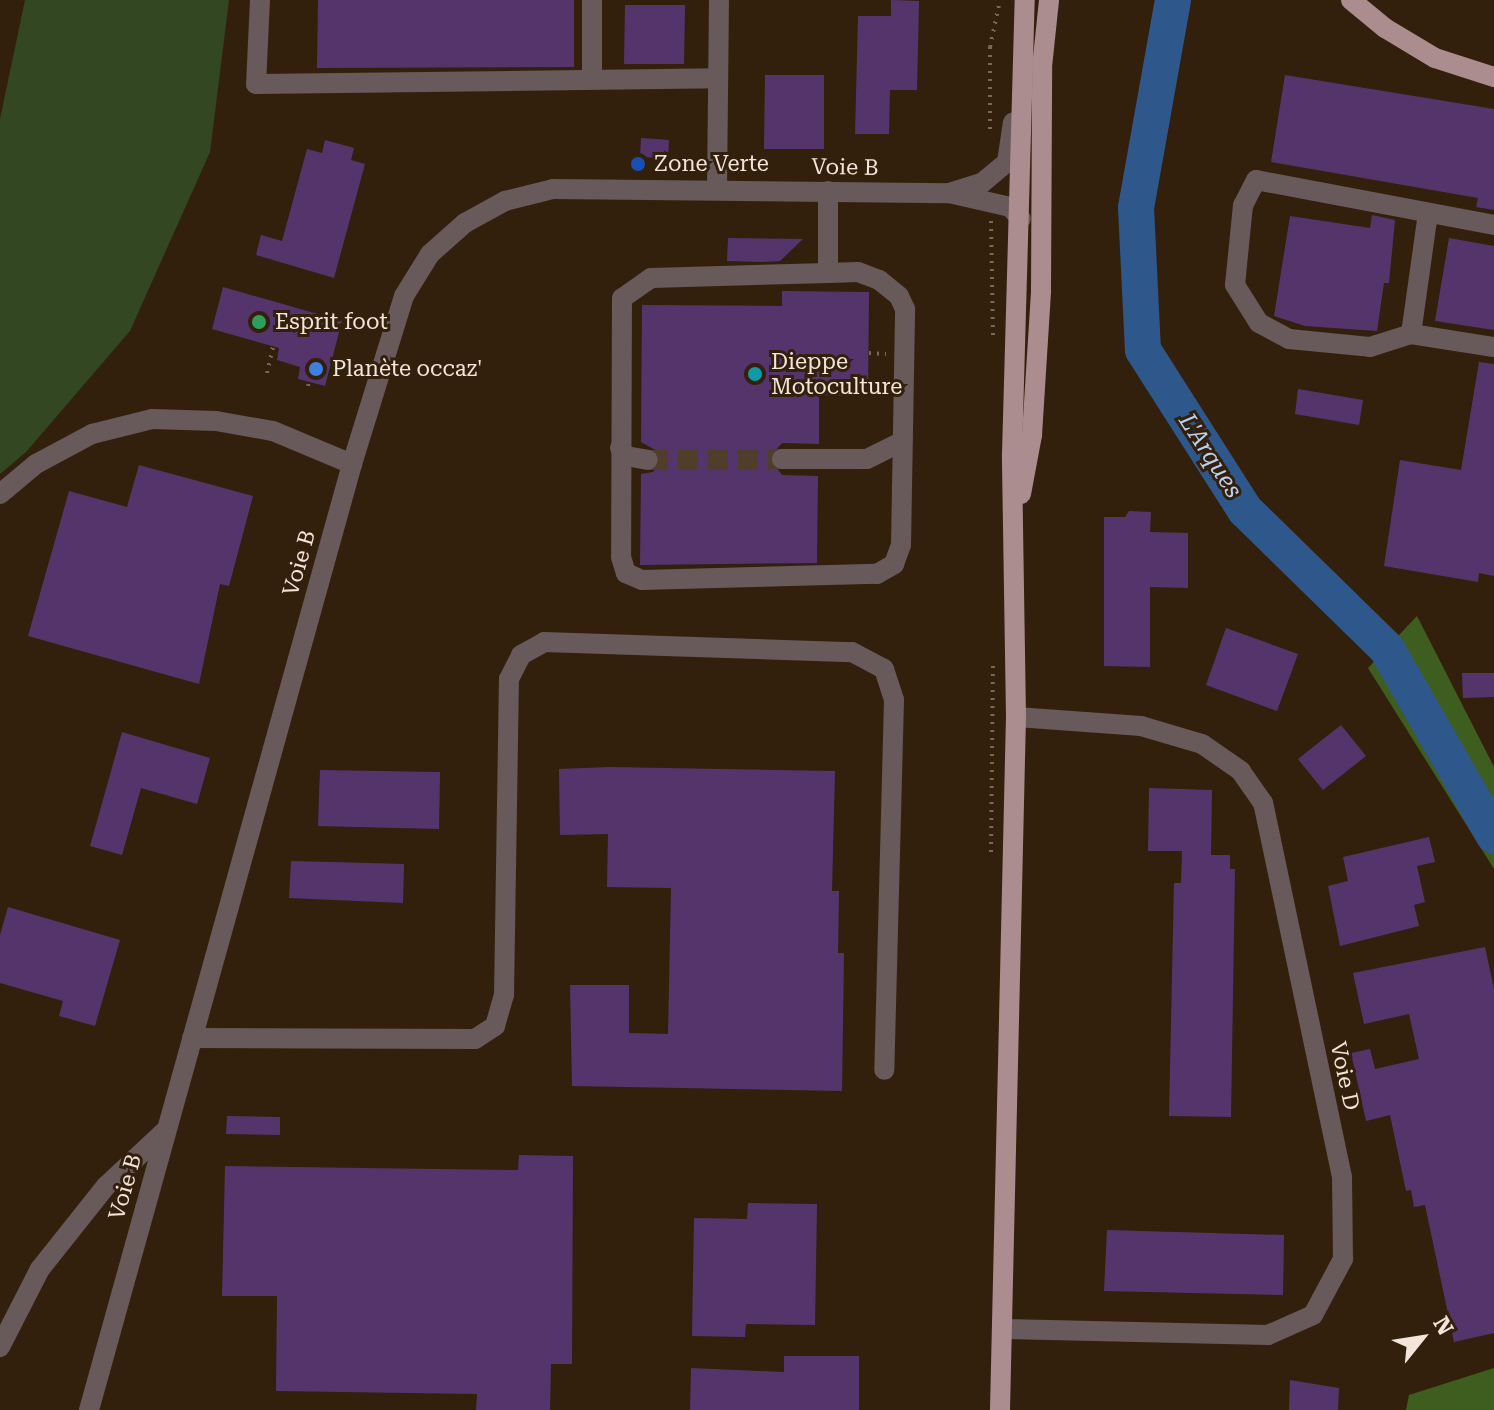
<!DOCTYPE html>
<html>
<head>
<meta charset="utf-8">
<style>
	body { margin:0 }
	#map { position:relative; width:1494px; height:1410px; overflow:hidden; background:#33200c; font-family:"Roboto Serif",serif }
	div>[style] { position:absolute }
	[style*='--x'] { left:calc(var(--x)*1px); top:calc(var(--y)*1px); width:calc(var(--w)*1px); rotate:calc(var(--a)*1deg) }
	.green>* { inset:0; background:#334722 }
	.forest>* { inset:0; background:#3e5e1f }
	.river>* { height:36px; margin:-18px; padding:0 18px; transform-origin:18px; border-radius:18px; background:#2e588c }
	.building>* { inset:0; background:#55346c }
	.minor-tunnel>* { height:20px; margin-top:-10px; transform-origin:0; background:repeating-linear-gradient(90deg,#503e2b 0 20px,transparent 0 30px) }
	.path>* { height:4px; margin-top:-2px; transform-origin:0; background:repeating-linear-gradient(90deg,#796857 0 2px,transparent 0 8px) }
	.minor>* { height:20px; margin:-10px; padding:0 10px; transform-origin:10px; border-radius:10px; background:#68595a }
	.major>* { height:20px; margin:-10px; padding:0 10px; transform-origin:10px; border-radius:10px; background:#ac8d8f }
	.dots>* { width:22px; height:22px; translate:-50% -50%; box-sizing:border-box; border:4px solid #33200c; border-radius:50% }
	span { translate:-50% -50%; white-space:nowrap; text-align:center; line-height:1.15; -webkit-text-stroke:6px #33200c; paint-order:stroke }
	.poi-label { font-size:22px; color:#f3e5da }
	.left { translate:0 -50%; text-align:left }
	.street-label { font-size:22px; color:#f3e5da }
	.water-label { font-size:24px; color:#b9d2f1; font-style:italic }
	.north { position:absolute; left:1382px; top:1298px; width:80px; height:80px; -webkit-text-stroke:6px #33200c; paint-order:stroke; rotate:60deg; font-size:22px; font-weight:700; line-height:32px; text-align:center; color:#f3e5da }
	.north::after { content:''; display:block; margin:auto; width:28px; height:36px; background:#f3e5da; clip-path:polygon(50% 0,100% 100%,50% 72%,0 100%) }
</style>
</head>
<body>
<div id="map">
	<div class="green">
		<i style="clip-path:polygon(25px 0,229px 0,210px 152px,130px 331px,26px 452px,0 474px,0 119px)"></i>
	</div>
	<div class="forest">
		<i style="clip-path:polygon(1417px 616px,1494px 767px,1494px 869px,1368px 668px)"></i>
		<i style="clip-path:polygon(1494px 1368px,1494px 1410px,1406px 1410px,1409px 1395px)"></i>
	</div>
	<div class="river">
		<i style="--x:1173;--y:0;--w:211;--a:100.1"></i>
		<i style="--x:1136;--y:208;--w:142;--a:87.2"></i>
		<i style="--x:1143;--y:350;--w:190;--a:57.5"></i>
		<i style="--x:1245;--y:510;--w:199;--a:44.4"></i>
		<i style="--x:1387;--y:649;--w:215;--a:60.2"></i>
	</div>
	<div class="building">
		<i style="clip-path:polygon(318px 0,574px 0,574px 67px,317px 68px)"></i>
		<i style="clip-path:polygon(891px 0,919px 1px,917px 90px,890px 90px,889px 134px,855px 134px,858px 16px,891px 16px)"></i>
		<i style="clip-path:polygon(625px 5px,685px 5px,684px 64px,624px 64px)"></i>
		<i style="clip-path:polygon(765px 75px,824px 75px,824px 149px,764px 149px)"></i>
		<i style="clip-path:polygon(1285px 75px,1494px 109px,1494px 210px,1476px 207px,1478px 198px,1271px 162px)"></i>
		<i style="clip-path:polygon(641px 138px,669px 140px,668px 158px,640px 157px)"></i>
		<i style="clip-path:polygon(325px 140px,354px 148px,351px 160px,365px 164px,334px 278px,256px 255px,261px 235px,282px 241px,307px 149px,322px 153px)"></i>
		<i style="clip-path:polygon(1372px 215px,1395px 220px,1389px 283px,1384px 283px,1377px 331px,1305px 326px,1274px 316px,1290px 216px,1370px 228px)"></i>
		<i style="clip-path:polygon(728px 238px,803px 239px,780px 261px,760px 262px,727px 261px)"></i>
		<i style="clip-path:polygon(1449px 238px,1494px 246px,1494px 330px,1435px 321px)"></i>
		<i style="clip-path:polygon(223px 287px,342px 321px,325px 386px,298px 379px,300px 367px,277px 360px,279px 348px,212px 329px)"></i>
		<i style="clip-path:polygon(782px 291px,869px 292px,868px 396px,819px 395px,819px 444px,782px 443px,769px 458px,782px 475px,818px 476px,817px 563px,640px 565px,641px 474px,653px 472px,661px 462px,657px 451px,641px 442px,642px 305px,782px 306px)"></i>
		<i style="clip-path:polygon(1479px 362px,1494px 364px,1494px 576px,1479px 573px,1478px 582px,1384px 566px,1400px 460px,1461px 470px)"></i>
		<i style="clip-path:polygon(1298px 389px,1363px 400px,1359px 425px,1295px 414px)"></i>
		<i style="clip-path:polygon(139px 465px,253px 496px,229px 586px,220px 584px,199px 684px,28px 636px,69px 491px,127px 507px)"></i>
		<i style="clip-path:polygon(1129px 511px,1151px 512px,1150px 532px,1188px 533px,1188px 588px,1150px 587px,1150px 667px,1104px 666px,1104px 517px,1125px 517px)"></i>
		<i style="clip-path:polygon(1226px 628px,1298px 654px,1277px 711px,1206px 685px)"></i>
		<i style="clip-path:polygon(1462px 673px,1494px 673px,1494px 697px,1463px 698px)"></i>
		<i style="clip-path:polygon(1341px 725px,1366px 756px,1323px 790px,1298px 759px)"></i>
		<i style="clip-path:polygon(122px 732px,210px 758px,197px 804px,141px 788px,122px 855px,90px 846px)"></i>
		<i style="clip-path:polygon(609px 767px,835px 771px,832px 891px,839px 891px,838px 953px,844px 953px,842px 1091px,572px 1086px,570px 985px,629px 985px,629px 1033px,668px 1034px,671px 888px,607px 887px,608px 834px,560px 835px,559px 769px)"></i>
		<i style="clip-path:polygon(320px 770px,440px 772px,439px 829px,318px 826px)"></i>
		<i style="clip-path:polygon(1149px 788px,1212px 790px,1211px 855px,1230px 855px,1230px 869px,1235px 869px,1231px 1117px,1169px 1116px,1174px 883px,1181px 883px,1182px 851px,1148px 851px)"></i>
		<i style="clip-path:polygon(1429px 837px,1435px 862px,1417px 866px,1425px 902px,1414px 905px,1419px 926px,1340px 946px,1328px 886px,1348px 881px,1343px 857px)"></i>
		<i style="clip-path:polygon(291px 861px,404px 864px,403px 903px,289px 898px)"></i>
		<i style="clip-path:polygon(8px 907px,120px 940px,95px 1026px,59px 1016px,63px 1001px,0 983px,0 935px)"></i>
		<i style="clip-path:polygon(1485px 947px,1494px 989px,1494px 1333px,1454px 1342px,1425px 1205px,1414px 1207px,1411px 1190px,1406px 1191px,1390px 1115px,1366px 1121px,1351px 1053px,1370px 1049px,1375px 1069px,1419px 1059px,1409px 1014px,1364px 1024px,1353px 973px)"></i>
		<i style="clip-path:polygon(227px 1116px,280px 1117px,280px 1135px,226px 1134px)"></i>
		<i style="clip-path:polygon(519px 1155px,573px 1156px,572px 1364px,551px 1364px,550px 1410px,476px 1410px,477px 1394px,276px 1391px,277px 1296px,222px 1296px,225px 1166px,518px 1170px)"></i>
		<i style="clip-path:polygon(748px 1203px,817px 1204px,815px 1325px,746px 1324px,745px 1337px,692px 1336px,694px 1218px,747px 1219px)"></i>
		<i style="clip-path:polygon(1107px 1230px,1284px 1235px,1283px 1295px,1104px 1291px)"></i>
		<i style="clip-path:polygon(784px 1356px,859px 1356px,859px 1410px,690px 1410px,691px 1368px,784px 1372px)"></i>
		<i style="clip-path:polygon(1290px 1380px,1339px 1388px,1338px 1410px,1289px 1410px)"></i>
	</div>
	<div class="minor-tunnel">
		<i style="--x:648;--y:460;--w:134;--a:-0.4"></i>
	</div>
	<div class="path">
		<i style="--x:990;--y:129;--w:82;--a:-90"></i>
		<i style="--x:990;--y:47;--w:48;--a:-78"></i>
		<i style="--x:991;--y:221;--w:119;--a:89"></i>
		<i style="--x:869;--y:353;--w:17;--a:3"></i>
		<i style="--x:267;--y:373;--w:28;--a:-77"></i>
		<i style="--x:308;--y:386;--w:4;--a:-76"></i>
		<i style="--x:991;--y:852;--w:187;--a:-89.4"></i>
	</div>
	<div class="minor">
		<i style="--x:260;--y:0;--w:84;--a:92.7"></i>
		<i style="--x:256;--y:84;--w:462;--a:-0.7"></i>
		<i style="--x:592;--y:0;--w:79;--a:90"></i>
		<i style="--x:717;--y:190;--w:190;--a:-89.4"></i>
		<i style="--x:828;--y:191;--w:82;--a:90"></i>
		<i style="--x:828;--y:273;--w:177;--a:178.4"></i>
		<i style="--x:651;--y:278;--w:35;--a:145"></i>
		<i style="--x:622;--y:298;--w:259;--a:90.2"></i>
		<i style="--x:621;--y:557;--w:17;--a:73"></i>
		<i style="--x:626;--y:573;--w:17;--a:24"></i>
		<i style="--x:642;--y:580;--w:235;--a:-1.5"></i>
		<i style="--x:877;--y:574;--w:20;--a:-30"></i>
		<i style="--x:894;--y:564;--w:20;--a:-70"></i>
		<i style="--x:901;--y:545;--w:236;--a:-89"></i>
		<i style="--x:905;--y:309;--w:14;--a:-115"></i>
		<i style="--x:899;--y:296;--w:26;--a:-141"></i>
		<i style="--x:879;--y:280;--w:22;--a:-159"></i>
		<i style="--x:858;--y:272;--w:30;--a:178"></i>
		<i style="--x:952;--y:192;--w:31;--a:-17"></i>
		<i style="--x:982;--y:183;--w:33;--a:-40"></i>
		<i style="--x:1007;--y:162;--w:40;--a:-81.5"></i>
		<i style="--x:1494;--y:225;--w:242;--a:-169.3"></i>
		<i style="--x:1256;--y:180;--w:28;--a:117"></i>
		<i style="--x:1243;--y:205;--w:80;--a:95.7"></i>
		<i style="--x:1235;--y:285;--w:45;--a:57.7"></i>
		<i style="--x:1259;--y:323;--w:34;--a:28"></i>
		<i style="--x:1289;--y:339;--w:81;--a:5.6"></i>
		<i style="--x:1370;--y:347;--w:43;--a:-17.6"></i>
		<i style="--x:1411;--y:334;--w:84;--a:8.9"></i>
		<i style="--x:1411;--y:334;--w:122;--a:-82"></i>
		<i style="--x:620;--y:448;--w:10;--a:53"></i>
		<i style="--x:626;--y:456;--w:22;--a:10"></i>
		<i style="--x:782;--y:459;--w:85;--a:0"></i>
		<i style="--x:867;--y:459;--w:40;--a:-26.6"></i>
		<i style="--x:0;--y:494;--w:47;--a:-39.8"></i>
		<i style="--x:36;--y:464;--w:64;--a:-28.2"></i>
		<i style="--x:92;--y:434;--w:62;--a:-14"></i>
		<i style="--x:152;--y:419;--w:64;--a:1.8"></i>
		<i style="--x:216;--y:421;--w:58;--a:10"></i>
		<i style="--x:273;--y:431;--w:86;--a:22.7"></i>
		<i style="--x:192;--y:1038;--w:283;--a:0.2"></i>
		<i style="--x:475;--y:1039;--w:24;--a:-33"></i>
		<i style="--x:495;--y:1026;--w:32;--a:-74"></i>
		<i style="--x:504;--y:995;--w:316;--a:-89.1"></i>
		<i style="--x:509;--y:679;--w:27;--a:-63"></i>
		<i style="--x:521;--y:655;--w:26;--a:-29"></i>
		<i style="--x:544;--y:642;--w:308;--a:1.9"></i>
		<i style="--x:852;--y:652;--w:36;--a:28"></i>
		<i style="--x:884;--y:669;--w:33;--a:72"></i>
		<i style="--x:894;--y:700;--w:370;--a:91.5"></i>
		<i style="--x:1002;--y:1329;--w:266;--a:1.3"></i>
		<i style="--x:1268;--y:1335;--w:49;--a:-24"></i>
		<i style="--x:1313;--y:1315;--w:64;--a:-61.8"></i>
		<i style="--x:1343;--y:1259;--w:82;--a:-90.7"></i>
		<i style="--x:1342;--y:1177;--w:382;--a:-101.9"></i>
		<i style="--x:1263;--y:803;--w:39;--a:-125"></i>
		<i style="--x:1241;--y:771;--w:47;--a:-145.3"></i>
		<i style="--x:1202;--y:744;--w:64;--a:-163.6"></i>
		<i style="--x:1141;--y:726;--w:125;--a:-175.9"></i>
		<i style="--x:0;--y:1347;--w:88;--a:-62.9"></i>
		<i style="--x:40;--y:1269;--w:106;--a:-51.5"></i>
		<i style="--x:106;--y:1186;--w:82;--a:-43"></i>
		<i style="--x:89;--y:1410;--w:982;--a:-74.46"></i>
		<i style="--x:352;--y:464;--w:176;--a:-72.8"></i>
		<i style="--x:404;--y:296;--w:49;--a:-58.2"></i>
		<i style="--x:430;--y:254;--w:47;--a:-41.5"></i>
		<i style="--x:465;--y:223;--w:46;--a:-28.8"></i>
		<i style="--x:505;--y:201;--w:49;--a:-14"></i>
		<i style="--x:553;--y:189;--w:396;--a:0.6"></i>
		<i style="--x:949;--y:193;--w:63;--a:12.9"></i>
		<i style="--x:1010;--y:207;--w:16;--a:47"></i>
	</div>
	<div class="major">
		<i style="--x:1351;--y:0;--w:44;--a:39.5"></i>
		<i style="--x:1385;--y:28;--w:58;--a:31"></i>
		<i style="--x:1435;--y:58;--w:62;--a:17.9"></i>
		<i style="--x:1021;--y:494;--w:60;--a:-79.4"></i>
		<i style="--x:1032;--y:435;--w:145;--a:-86.4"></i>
		<i style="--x:1041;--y:290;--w:223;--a:-89.7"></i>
		<i style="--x:1042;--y:67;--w:67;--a:-84"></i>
		<i style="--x:1000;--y:1410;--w:693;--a:-88.68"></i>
		<i style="--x:1016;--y:717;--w:263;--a:-90.9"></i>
		<i style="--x:1012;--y:454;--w:454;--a:-88.4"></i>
	</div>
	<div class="dots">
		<i style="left:638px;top:164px;background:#1a4fb4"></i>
		<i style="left:259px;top:322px;background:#2e9e5b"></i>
		<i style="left:316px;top:369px;background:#3f7fe0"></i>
		<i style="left:755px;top:374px;background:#0f9aa8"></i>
	</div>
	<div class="poi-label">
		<span class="left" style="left:654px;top:164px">Zone Verte</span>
		<span class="left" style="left:275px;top:322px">Esprit foot</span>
		<span class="left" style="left:771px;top:374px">Dieppe<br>Motoculture</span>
		<span class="left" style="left:332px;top:369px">Planète occaz'</span>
	</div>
	<div class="street-label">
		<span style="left:845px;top:167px;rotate:1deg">Voie B</span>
		<span style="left:299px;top:563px;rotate:-74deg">Voie B</span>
		<span style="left:1345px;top:1076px;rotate:78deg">Voie D</span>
		<span style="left:125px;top:1187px;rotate:-74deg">Voie B</span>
	</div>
	<div class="water-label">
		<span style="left:1210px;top:456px;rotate:57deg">L'Arques</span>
	</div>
	<div class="north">N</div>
</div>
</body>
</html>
